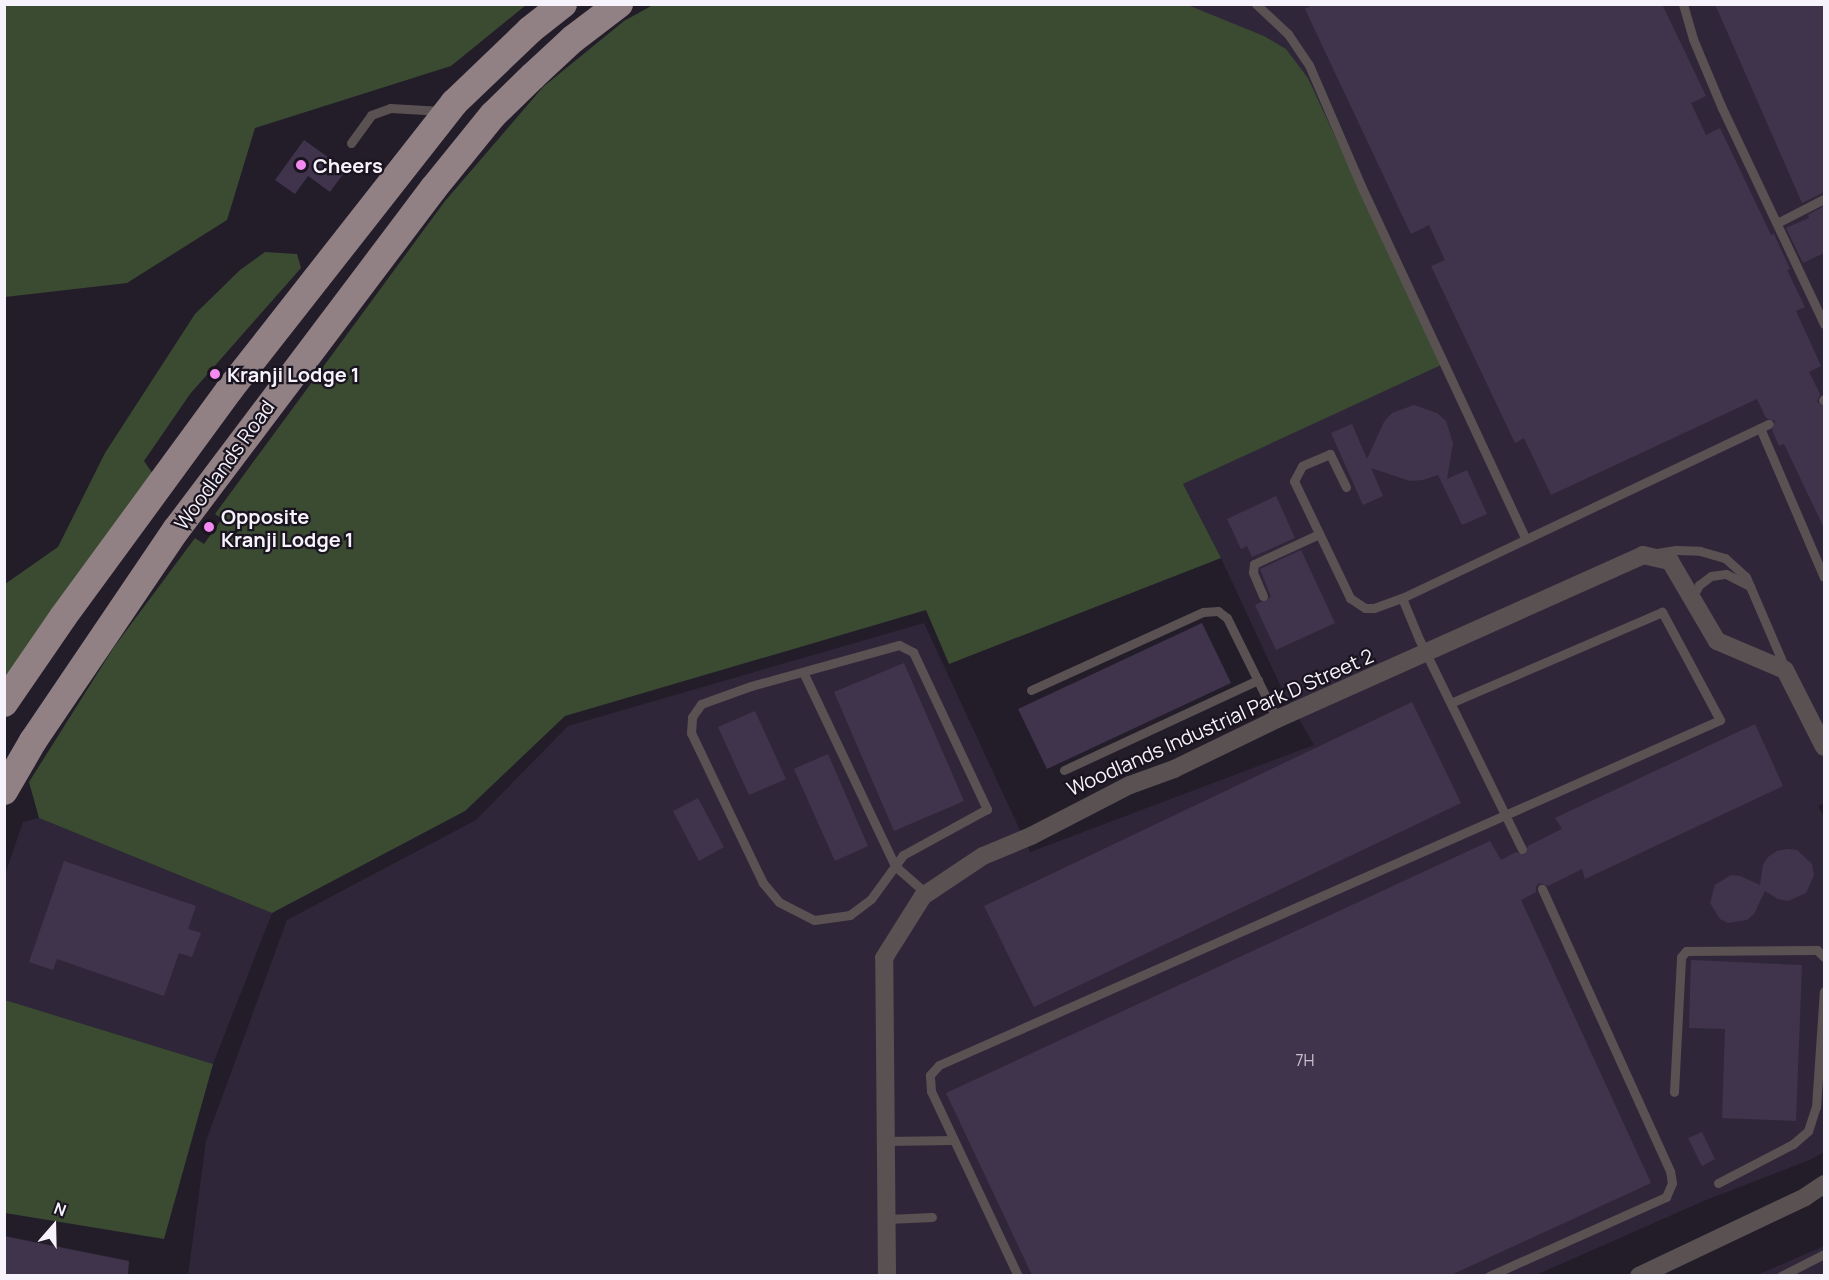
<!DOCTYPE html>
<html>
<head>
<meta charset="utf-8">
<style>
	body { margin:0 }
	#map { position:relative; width:1829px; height:1280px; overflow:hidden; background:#231d2a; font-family:Manrope,sans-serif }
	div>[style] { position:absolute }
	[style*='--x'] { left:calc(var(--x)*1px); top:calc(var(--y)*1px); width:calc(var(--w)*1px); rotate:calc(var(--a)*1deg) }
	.built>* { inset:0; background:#2f2739 }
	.green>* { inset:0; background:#3a4b32 }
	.building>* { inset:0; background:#40344d }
	.service>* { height:9px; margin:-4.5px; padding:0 4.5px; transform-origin:4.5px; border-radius:4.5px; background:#595152 }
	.minor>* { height:18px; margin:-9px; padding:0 9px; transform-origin:9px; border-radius:9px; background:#595152 }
	.primary>* { height:28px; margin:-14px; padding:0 14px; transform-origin:14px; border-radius:14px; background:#918084 }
	.dots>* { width:16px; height:16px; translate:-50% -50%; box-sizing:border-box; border:3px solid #1a1420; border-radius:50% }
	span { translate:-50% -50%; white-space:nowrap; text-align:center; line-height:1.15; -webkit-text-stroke:4.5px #1a1420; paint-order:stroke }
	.number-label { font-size:16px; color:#c9c3d0 }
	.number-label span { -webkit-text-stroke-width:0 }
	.poi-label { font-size:20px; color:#f7f3fc; font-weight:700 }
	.left { translate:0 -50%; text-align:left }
	.street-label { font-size:20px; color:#f7f3fc }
	.frame { position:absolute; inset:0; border:6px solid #f7f3fc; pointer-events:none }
	.north { position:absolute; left:24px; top:1196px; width:60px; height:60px; -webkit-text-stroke:4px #1a1420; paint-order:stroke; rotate:20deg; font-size:16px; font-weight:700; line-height:24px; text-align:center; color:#f7f3fc }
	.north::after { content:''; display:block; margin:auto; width:21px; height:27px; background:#f7f3fc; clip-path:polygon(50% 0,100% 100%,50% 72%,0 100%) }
</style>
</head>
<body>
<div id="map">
	<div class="built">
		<i style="clip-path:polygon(1185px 5px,1824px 5px,1824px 803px,1818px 806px,1824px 818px,1824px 1152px,1812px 1159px,1706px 1200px,1536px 1275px,188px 1276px,206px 1141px,287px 920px,476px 820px,568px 726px,924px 623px,1030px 852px,1314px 745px,1281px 687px,1221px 558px,1183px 484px,1441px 364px,1308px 78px,1286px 49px,1264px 36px)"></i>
		<i style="clip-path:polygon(39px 818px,272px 913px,213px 1064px,5px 1000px,5px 875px,23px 822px)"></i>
		<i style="clip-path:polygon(1824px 1246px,1824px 1275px,1757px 1275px)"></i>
	</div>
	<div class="green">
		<i style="clip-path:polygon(1185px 4px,1264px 36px,1286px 49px,1308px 78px,1441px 365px,1183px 484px,1221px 558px,949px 664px,926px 610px,565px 716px,465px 811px,272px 913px,39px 818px,29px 782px,114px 647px,195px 538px,204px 544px,222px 519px,215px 514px,445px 201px,543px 87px,624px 21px,653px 5px)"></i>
		<i style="clip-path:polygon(4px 5px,5px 4px,526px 5px,451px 66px,255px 128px,227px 220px,127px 283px,5px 297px)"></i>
		<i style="clip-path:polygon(265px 252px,297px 254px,301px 268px,190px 394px,144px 461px,153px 474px,5px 684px,5px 584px,58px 547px,105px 453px,195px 314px,240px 270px)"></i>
		<i style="clip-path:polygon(5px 1000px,213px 1064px,164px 1239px,5px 1213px)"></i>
	</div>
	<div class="building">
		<i style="clip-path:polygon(1314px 4px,1662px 4px,1706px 96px,1691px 103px,1706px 135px,1720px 128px,1771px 235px,1774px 234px,1790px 269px,1787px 270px,1805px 307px,1796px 311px,1821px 366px,1809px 372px,1820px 394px,1817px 402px,1824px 406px,1824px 528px,1784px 444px,1779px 446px,1772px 430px,1775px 421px,1766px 418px,1757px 399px,1551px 495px,1524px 438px,1515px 443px,1431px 266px,1445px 260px,1429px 225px,1411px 234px,1305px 9px)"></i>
		<i style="clip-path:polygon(1715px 4px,1824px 4px,1824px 192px,1802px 203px)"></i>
		<i style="clip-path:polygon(304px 140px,346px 170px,330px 192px,308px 176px,295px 194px,275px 180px)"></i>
		<i style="clip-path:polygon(1824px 206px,1824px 253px,1803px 263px,1786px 228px,1809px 218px,1808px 215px)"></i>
		<i style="clip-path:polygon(1414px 405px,1437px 413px,1446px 421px,1453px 443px,1447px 479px,1467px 470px,1487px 514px,1462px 525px,1438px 475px,1423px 480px,1410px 481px,1371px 468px,1383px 496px,1363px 505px,1331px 433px,1352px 424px,1367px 459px,1384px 422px,1392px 413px)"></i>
		<i style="clip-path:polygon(1276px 496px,1295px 538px,1252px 557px,1247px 546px,1241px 549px,1227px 519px)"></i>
		<i style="clip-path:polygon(1301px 550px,1335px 623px,1276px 650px,1255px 605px,1271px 597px,1260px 569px)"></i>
		<i style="clip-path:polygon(1202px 623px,1231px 683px,1047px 769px,1018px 709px)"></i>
		<i style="clip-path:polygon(904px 663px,964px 801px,894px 831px,834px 692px)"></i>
		<i style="clip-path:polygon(1412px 702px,1461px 803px,1034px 1007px,984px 906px)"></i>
		<i style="clip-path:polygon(755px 711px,786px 779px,749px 795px,718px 727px)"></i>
		<i style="clip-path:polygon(1755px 724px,1783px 786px,1585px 879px,1582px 869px,1548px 886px,1540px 883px,1536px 886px,1536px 892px,1521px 900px,1651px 1183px,1451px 1275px,1032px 1275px,946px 1093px,1490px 841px,1501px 860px,1516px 852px,1524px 855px,1528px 846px,1562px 829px,1555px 818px)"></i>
		<i style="clip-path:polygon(828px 754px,868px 846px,835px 861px,794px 769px)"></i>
		<i style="clip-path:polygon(698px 798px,724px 847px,699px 861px,673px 811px)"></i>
		<i style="clip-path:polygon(1787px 849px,1797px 850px,1812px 864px,1814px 875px,1806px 893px,1788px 901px,1778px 899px,1765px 891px,1754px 914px,1747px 920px,1728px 923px,1720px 919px,1710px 903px,1715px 885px,1731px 875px,1740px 876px,1760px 885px,1763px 865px,1768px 857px,1777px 851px)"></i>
		<i style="clip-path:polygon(64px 861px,196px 906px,188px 929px,201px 933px,192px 957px,179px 953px,164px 996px,57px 959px,53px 970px,29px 962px)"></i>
		<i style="clip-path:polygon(1691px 960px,1802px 965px,1796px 1121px,1722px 1118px,1725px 1029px,1689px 1028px)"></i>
		<i style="clip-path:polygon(1702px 1132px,1715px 1159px,1702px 1166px,1688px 1138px)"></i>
		<i style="clip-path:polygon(4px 1236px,129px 1261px,128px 1275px,4px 1275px)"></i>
	</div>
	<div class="service">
		<i style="--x:1256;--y:4;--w:44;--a:43.2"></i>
		<i style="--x:1288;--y:34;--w:37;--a:56"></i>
		<i style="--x:1309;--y:65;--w:134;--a:66.7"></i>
		<i style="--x:1362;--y:188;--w:387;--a:65"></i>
		<i style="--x:1683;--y:4;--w:36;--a:74"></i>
		<i style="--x:1693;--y:39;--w:75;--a:67.2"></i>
		<i style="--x:1722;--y:108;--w:239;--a:64.7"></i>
		<i style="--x:351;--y:143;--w:34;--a:-54"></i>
		<i style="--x:371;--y:115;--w:20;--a:-20"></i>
		<i style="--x:390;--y:108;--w:52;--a:3.3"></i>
		<i style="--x:1777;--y:223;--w:53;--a:-27.1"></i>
		<i style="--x:1823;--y:400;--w:1;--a:-45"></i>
		<i style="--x:1760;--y:428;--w:162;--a:66.8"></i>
		<i style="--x:1346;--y:487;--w:37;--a:-116"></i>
		<i style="--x:1330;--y:454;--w:30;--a:157"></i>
		<i style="--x:1302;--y:466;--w:17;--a:118"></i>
		<i style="--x:1294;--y:481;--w:130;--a:64.4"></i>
		<i style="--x:1350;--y:598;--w:18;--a:34"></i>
		<i style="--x:1365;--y:608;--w:9;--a:0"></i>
		<i style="--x:1374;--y:608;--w:30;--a:-20"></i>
		<i style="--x:1402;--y:598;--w:406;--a:-25.4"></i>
		<i style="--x:1657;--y:553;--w:19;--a:-9"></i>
		<i style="--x:1676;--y:550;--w:24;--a:2"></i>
		<i style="--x:1700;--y:551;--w:26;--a:16"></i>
		<i style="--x:1725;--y:558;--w:28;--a:42"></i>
		<i style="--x:1746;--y:577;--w:99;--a:66.8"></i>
		<i style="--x:1263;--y:596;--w:26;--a:-113"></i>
		<i style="--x:1253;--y:572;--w:8;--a:-83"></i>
		<i style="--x:1254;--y:564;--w:72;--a:-24.8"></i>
		<i style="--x:1402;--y:598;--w:44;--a:67.5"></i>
		<i style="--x:1419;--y:639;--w:234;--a:63.9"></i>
		<i style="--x:1692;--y:598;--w:15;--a:-62"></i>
		<i style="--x:1699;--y:585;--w:15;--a:-37"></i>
		<i style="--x:1711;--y:576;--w:15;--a:-8"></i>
		<i style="--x:1726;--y:574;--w:27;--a:27"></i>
		<i style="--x:899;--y:645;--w:16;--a:27"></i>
		<i style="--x:913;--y:652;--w:174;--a:64.8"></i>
		<i style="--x:987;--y:809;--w:96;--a:151.3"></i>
		<i style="--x:903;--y:855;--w:54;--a:126"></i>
		<i style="--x:871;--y:899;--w:26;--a:143"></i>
		<i style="--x:850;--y:915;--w:36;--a:172"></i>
		<i style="--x:814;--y:920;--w:39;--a:-153"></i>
		<i style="--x:779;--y:902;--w:25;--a:-130"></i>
		<i style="--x:763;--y:883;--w:166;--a:-115.6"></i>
		<i style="--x:691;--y:733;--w:16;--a:-86"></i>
		<i style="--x:692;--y:717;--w:16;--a:-55"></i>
		<i style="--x:701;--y:704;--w:53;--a:-19.8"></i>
		<i style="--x:751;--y:686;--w:154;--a:-15.5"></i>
		<i style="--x:803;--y:672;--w:215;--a:64.6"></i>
		<i style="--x:895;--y:866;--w:43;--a:41.2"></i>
		<i style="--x:1031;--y:690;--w:189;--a:-24.4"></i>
		<i style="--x:1203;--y:612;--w:15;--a:-4"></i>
		<i style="--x:1218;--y:611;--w:11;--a:38"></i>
		<i style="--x:1227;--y:618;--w:113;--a:63.7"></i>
		<i style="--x:1064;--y:770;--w:214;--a:-24.9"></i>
		<i style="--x:1674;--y:1092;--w:135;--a:-87"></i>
		<i style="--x:1681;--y:957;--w:8;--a:-50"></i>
		<i style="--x:1686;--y:951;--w:131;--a:-0.4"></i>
		<i style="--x:1817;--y:950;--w:10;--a:45"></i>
		<i style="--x:886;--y:1141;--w:68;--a:-0.8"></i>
		<i style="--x:1718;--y:1183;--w:85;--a:-27.5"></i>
		<i style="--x:1793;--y:1144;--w:20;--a:-41"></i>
		<i style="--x:1808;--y:1131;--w:25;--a:-72"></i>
		<i style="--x:1816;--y:1107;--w:116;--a:-86.1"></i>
		<i style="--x:887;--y:1219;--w:45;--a:-2.5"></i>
		<i style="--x:1018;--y:1276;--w:204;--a:-115.2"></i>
		<i style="--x:931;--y:1091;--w:16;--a:-94"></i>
		<i style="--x:930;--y:1075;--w:13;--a:-48"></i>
		<i style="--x:939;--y:1065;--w:854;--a:-23.83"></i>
		<i style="--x:1720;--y:720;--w:123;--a:-118.2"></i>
		<i style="--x:1662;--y:612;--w:230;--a:156.7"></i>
		<i style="--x:1489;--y:1276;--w:194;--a:-24.1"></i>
		<i style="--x:1666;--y:1197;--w:15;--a:-67"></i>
		<i style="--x:1672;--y:1183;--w:12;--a:-99"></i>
		<i style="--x:1670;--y:1171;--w:310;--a:-114.4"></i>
		<i style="--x:1781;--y:1276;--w:48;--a:-27.1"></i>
	</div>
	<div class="minor">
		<i style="--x:887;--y:1276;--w:318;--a:-90.5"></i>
		<i style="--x:884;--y:958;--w:73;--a:-57.8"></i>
		<i style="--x:923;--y:896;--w:72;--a:-33.7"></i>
		<i style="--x:983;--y:856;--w:52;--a:-22.6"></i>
		<i style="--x:1031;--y:836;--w:111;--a:-27.3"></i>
		<i style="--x:1130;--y:785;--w:47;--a:-20"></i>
		<i style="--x:1174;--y:769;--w:114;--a:-25.9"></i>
		<i style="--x:1277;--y:719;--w:401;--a:-24.1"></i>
		<i style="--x:1643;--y:555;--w:28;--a:13"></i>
		<i style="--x:1670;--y:561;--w:93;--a:59.6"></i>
		<i style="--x:1717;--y:641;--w:74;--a:23.1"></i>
		<i style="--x:1785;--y:670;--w:86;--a:63.1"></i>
		<i style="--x:1639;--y:1276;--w:184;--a:-25.4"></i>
		<i style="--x:1805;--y:1197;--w:23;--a:-34"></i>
	</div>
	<div class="primary">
		<i style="--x:4;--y:703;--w:104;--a:-55.5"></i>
		<i style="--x:63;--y:617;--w:281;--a:-53.8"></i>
		<i style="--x:229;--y:390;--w:365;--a:-51.9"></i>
		<i style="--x:454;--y:103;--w:105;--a:-43.8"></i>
		<i style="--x:530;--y:30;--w:42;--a:-38.2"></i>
		<i style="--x:4;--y:791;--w:58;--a:-59.9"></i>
		<i style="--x:33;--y:741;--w:255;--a:-55.9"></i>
		<i style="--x:176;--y:530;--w:427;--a:-53"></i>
		<i style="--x:433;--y:189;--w:95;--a:-51"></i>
		<i style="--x:493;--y:115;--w:56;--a:-44.3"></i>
		<i style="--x:533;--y:76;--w:54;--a:-42.8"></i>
		<i style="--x:573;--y:39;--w:58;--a:-37.3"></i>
	</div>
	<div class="dots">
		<i style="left:301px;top:165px;background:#f38af1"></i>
		<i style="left:215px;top:374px;background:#f38af1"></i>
		<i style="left:209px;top:527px;background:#f38af1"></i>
	</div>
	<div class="number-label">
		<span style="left:1305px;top:1060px">7H</span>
	</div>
	<div class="poi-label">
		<span class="left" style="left:313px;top:165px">Cheers</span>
		<span class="left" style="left:227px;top:374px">Kranji Lodge 1</span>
		<span class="left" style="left:221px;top:528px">Opposite<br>Kranji Lodge 1</span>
	</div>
	<div class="street-label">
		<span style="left:224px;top:465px;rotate:-54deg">Woodlands Road</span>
		<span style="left:1220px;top:722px;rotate:-24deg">Woodlands Industrial Park D Street 2</span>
	</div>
	<div class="frame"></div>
	<div class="north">N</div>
</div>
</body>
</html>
